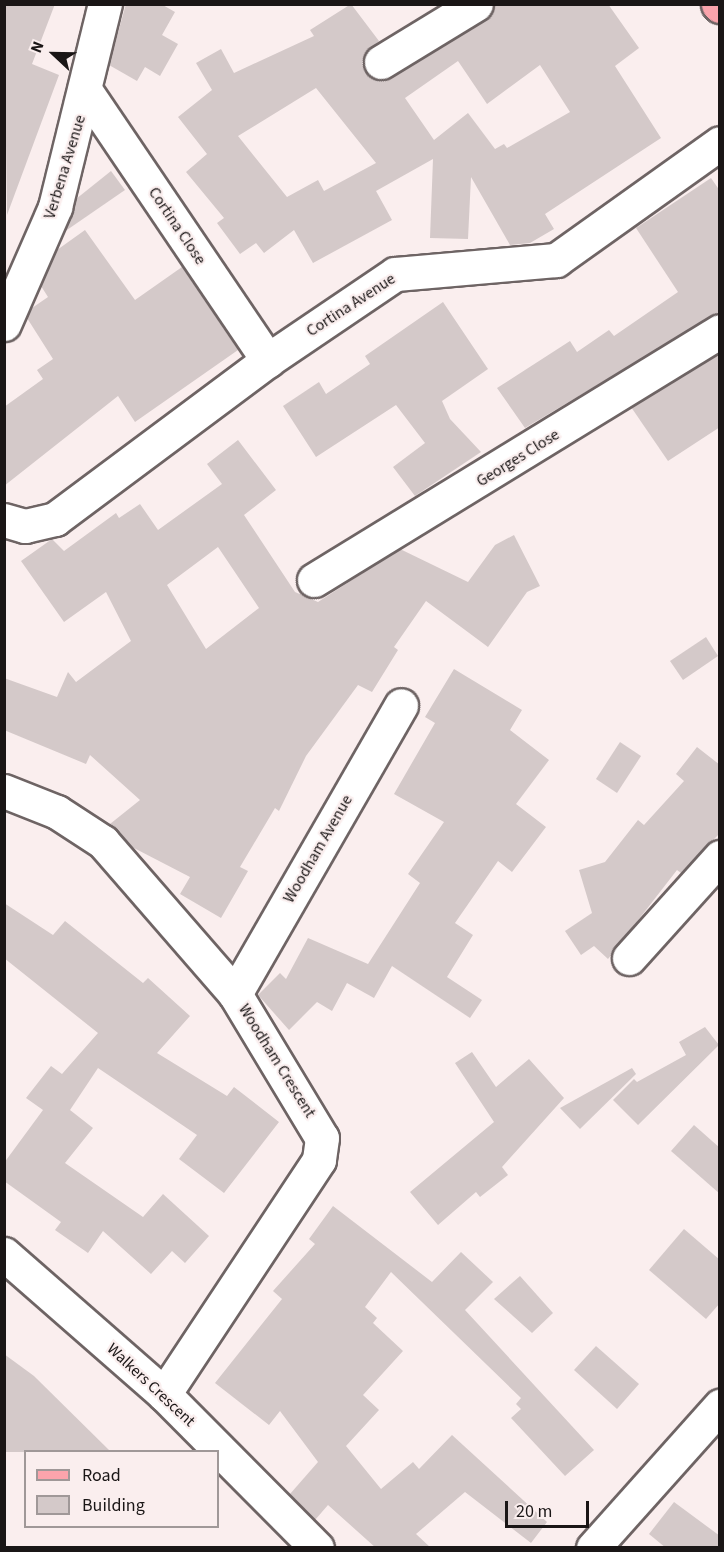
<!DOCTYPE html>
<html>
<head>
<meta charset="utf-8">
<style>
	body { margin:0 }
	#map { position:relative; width:724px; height:1552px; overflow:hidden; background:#faeeee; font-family:"Source Sans 3",sans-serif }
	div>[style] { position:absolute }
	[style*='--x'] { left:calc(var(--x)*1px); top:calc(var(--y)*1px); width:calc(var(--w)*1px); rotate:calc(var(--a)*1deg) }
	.building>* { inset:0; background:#d4c9c9 }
	.roads { filter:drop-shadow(2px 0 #6e6464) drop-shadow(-2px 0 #6e6464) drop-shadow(0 2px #6e6464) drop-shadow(0 -2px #6e6464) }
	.minor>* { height:33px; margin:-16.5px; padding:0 16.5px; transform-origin:16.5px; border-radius:16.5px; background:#fff }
	.major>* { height:33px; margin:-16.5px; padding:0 16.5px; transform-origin:16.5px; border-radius:16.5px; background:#fba4ac }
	span { translate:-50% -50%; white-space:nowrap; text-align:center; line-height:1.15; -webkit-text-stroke:4.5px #faeeee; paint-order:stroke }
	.street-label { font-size:16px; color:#1a1616 }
	.frame { position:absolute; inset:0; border:6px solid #1a1616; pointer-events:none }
	.legend { position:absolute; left:24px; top:1450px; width:195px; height:78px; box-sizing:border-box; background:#faeeee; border:2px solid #a09898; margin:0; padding:8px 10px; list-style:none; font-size:18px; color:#1a1616 }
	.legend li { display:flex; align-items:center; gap:12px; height:30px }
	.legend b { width:30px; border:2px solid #a09898 }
	.north { position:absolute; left:24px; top:24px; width:60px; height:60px; -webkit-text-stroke:4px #faeeee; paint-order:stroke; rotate:292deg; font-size:16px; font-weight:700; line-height:24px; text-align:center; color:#1a1616 }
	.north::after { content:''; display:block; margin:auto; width:21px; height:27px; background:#1a1616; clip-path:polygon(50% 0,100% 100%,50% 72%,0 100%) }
	.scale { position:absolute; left:505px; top:1501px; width:84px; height:27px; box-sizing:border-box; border:3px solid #1a1616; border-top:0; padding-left:8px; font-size:18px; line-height:21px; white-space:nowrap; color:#1a1616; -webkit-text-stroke:4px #faeeee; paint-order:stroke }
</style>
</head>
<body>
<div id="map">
	<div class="building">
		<i style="clip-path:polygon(4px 4px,55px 4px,32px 64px,59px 75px,7px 215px)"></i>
		<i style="clip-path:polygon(126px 4px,161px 4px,175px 12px,162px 35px,178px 44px,160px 76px,145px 67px,137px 81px,109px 65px)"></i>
		<i style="clip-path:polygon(evenodd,351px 4px,379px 41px,365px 53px,362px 63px,372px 78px,381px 81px,486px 20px,495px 4px,608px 4px,639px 48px,615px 66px,661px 138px,545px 214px,554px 229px,530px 243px,510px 245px,471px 177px,468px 239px,430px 238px,433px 159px,376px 191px,392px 220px,313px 263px,294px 230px,264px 253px,256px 243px,240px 254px,217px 223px,224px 218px,186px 172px,207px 154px,178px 117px,212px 90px,196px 63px,221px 49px,234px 73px,314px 36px,310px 30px,351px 4px,458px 61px,487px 104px,540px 65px,570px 112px,507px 148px,504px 144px,495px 149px,468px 113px,434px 140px,405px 98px,458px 61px,351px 4px,316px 88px,376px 163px,324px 191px,318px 180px,287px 197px,238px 136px,316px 88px)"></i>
		<i style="clip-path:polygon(111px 171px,125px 190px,64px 232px,76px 199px)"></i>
		<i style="clip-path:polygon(711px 178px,720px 191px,720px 312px,525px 428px,497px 388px,570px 341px,577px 352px,609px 330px,614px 336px,678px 292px,636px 228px)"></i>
		<i style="clip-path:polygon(85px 230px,135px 300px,182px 267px,238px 350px,135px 422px,118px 396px,4px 486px,4px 407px,43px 379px,37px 370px,53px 359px,27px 318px,32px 308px,48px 297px,41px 286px,57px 250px)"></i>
		<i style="clip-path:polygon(443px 302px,488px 369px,442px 401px,450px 419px,481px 452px,415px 496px,393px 467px,425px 443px,396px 405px,316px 457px,283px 406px,319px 382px,326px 394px,370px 364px,365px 356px)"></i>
		<i style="clip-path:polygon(718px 354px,720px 427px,668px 461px,631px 407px)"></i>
		<i style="clip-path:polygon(evenodd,238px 440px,276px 490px,244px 515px,295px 592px,318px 602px,400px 549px,468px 582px,495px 545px,514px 535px,540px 586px,527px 592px,488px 647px,426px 601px,394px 647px,398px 650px,372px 692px,358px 685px,306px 756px,279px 811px,275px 808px,240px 867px,248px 871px,221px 918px,180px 894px,190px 877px,132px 847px,110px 824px,140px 800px,90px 755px,86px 764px,4px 730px,4px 678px,57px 697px,68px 672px,76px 682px,131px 641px,106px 592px,64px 622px,21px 561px,52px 539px,64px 551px,116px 513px,119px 518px,140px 504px,158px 530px,222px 484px,207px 464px,238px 440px,218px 547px,259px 608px,206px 649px,167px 585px,218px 547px)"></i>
		<i style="clip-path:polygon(706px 637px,718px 656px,683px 680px,670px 661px)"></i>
		<i style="clip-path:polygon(454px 669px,522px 710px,510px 730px,549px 760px,516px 804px,546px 827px,512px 872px,498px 861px,455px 923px,473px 935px,447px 977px,482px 1000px,470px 1018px,392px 966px,374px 998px,347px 983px,332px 1011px,317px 1002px,289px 1030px,258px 995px,280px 973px,286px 979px,308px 938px,368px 964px,420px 883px,408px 874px,444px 822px,394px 794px,435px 723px,425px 717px)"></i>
		<i style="clip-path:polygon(620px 742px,641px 756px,617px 793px,596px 779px)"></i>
		<i style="clip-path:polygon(697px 747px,720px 765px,720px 833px,681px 873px,677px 870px,608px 959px,594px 946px,581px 955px,565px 931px,592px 913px,579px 870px,605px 862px,638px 820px,644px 825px,684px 781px,676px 774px)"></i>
		<i style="clip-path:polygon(4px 903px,53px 935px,65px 921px,143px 983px,148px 978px,190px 1016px,157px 1053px,227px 1096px,234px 1087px,279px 1122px,224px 1193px,179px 1159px,197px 1135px,98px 1068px,70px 1110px,93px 1128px,65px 1163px,143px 1217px,163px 1194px,209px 1236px,185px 1263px,172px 1251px,151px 1274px,103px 1231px,88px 1253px,55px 1230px,61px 1222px,4px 1181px,4px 1163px,43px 1110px,26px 1098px,51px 1066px,62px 1074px,98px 1033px,4px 958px)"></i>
		<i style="clip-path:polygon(705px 1027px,719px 1045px,638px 1125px,613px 1100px,634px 1079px,637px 1082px,686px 1055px,679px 1042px)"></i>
		<i style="clip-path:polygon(472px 1052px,496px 1087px,529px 1059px,564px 1098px,502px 1167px,508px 1175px,480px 1197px,476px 1192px,438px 1225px,410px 1192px,494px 1122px,455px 1063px)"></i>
		<i style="clip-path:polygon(632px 1068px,636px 1074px,580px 1129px,560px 1108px)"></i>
		<i style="clip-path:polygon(694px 1125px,720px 1148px,720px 1194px,671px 1151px)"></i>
		<i style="clip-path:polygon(333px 1206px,432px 1282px,461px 1252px,493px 1282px,465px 1310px,594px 1450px,565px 1476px,511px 1418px,521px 1409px,516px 1404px,521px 1398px,391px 1272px,365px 1307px,377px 1318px,373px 1323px,403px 1351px,363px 1395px,379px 1410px,346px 1446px,381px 1489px,413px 1462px,419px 1469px,452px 1435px,547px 1522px,531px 1543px,465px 1492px,416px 1534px,431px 1548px,376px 1548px,328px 1505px,315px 1520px,290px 1494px,318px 1462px,280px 1411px,269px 1425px,215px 1383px,282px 1299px,273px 1291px,315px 1244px,309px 1239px)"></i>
		<i style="clip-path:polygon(684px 1229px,720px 1260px,720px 1303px,706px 1319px,649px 1270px)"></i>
		<i style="clip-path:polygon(520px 1276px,553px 1313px,532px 1333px,494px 1299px)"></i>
		<i style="clip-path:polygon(596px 1346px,639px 1384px,617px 1409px,574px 1370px)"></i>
		<i style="clip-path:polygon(4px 1354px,34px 1376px,111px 1452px,4px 1452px)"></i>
		<i style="clip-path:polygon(674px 1502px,720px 1536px,720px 1548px,666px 1548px,649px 1534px)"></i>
	</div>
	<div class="roads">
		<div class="minor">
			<i style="--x:381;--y:62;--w:111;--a:-31.4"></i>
			<i style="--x:87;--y:93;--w:323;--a:55.9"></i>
			<i style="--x:4;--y:324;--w:128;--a:-66.4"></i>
			<i style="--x:55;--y:207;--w:209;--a:-76.2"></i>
			<i style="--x:4;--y:520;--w:22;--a:16"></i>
			<i style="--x:25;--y:526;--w:31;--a:-13"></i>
			<i style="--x:55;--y:519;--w:266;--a:-36.7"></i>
			<i style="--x:268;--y:360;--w:153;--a:-34.1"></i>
			<i style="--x:395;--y:274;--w:162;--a:-5"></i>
			<i style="--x:556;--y:260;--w:201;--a:-35.5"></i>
			<i style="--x:314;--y:580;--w:476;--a:-31.5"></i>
			<i style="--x:4;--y:791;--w:57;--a:21.6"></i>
			<i style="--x:57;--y:812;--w:55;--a:33.1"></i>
			<i style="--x:103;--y:842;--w:201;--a:49"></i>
			<i style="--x:235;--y:994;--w:168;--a:58.9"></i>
			<i style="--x:322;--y:1138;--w:22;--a:98"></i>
			<i style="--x:319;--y:1160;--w:281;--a:123.5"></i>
			<i style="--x:629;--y:958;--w:136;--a:-48"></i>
			<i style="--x:235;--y:994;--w:333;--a:-60.1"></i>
			<i style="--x:4;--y:1254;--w:213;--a:41.2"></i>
			<i style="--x:164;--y:1394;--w:217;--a:45.2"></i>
			<i style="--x:593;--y:1548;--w:191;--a:-48.2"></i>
		</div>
		<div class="major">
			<i style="--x:718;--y:4;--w:3;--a:45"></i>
		</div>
	</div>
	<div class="street-label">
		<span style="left:65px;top:167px;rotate:-73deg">Verbena Avenue</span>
		<span style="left:177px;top:226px;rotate:56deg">Cortina Close</span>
		<span style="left:351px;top:305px;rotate:-33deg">Cortina Avenue</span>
		<span style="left:518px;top:458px;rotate:-32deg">Georges Close</span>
		<span style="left:318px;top:849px;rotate:-60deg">Woodham Avenue</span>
		<span style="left:277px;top:1061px;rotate:58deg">Woodham Crescent</span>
		<span style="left:151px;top:1385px;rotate:43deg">Walkers Crescent</span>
	</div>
	<div class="frame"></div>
	<ul class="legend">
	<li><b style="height:8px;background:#fba4ac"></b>Road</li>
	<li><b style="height:16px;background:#d4c9c9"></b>Building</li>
	</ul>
	<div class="north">N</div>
	<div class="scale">20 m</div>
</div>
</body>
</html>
